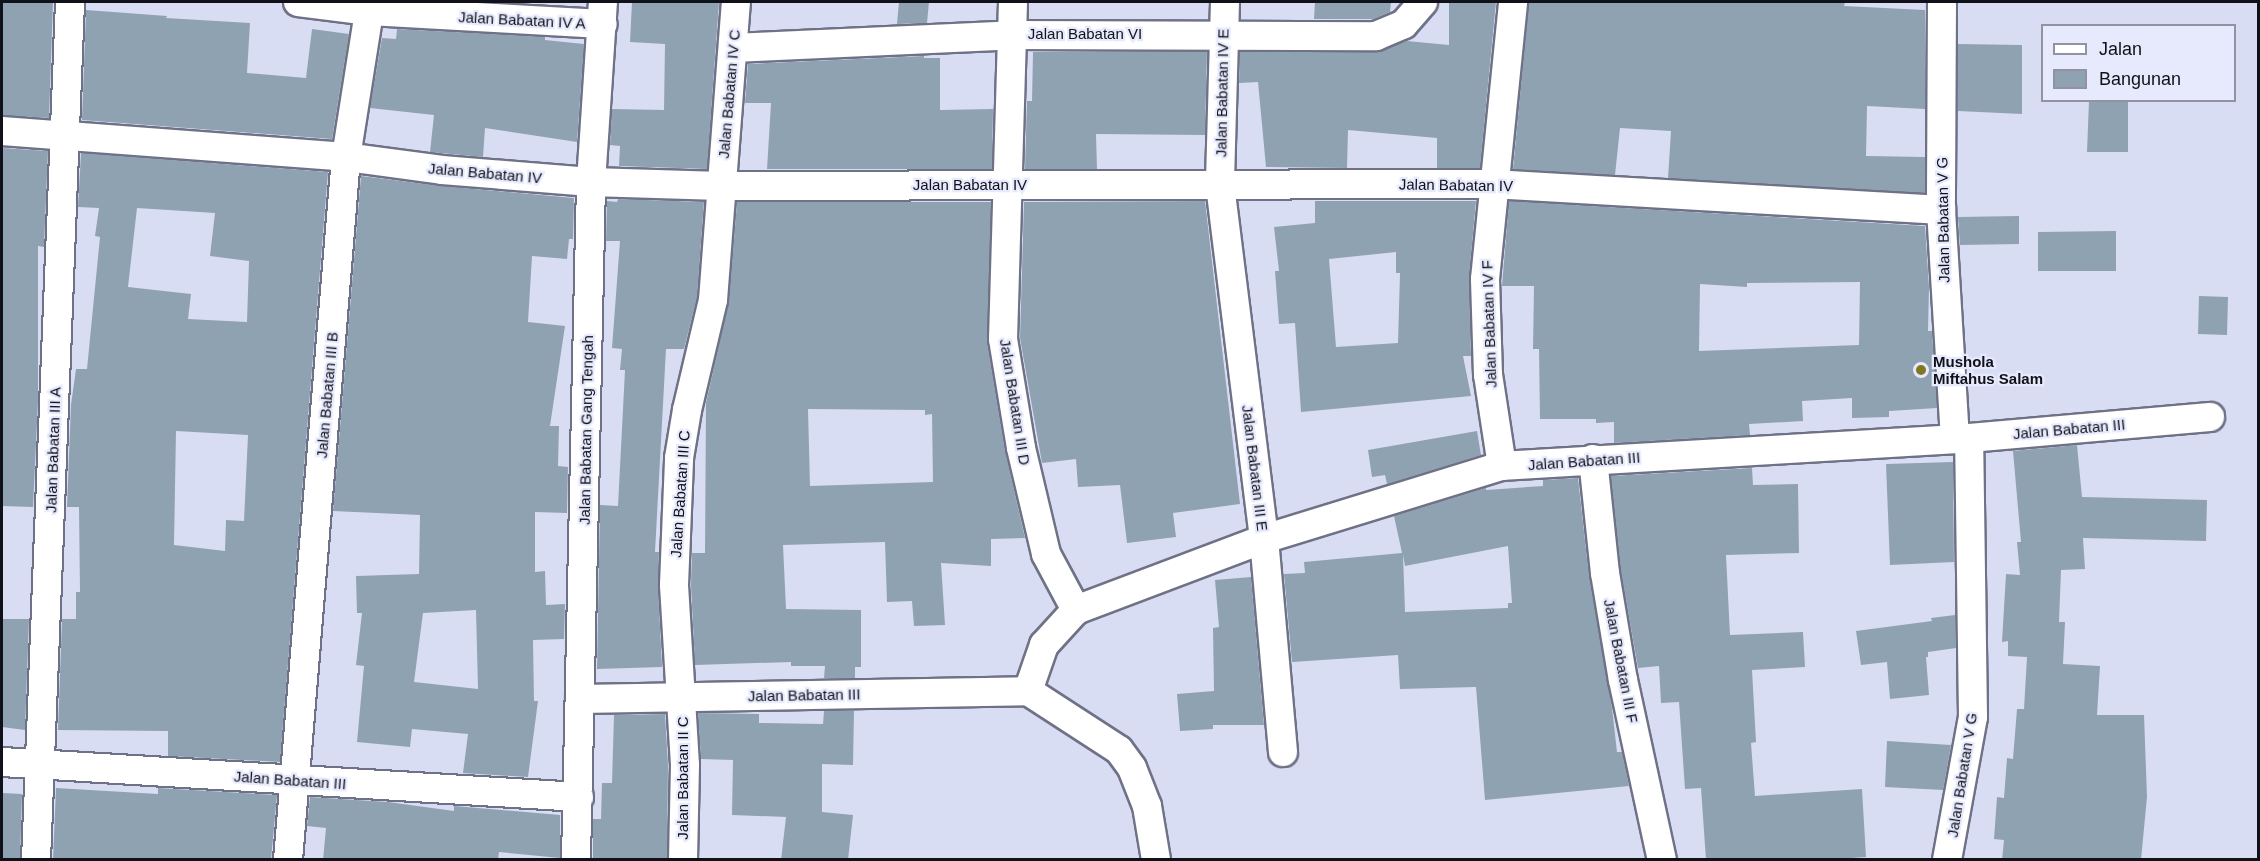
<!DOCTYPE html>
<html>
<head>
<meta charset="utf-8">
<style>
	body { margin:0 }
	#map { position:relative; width:2260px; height:861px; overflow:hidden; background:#d9ddf3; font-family:Helvetica,sans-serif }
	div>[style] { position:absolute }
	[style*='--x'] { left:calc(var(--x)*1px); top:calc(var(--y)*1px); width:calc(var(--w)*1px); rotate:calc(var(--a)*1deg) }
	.building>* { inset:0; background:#8fa2b2 }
	.roads { filter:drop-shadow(2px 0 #6f7286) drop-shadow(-2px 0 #6f7286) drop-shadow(0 2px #6f7286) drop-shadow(0 -2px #6f7286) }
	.minor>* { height:28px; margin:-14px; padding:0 14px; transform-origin:14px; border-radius:14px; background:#fff }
	.dots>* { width:16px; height:16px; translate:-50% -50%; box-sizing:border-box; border:3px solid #e7eafd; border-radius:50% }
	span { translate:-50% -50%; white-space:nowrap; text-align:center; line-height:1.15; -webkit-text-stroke:4.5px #e7eafd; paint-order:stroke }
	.street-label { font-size:15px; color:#101119 }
	.poi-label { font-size:15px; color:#101119; font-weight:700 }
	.left { translate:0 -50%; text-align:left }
	.frame { position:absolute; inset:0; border:3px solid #101119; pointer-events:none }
	.legend { position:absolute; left:2041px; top:24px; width:195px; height:78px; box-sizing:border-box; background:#e7eafd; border:2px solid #9193a2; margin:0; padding:8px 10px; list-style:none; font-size:18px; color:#101119 }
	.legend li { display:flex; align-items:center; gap:12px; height:30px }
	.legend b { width:30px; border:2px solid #9193a2 }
</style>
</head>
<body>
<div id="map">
	<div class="building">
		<i style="clip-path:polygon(2px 2px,53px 2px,49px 118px,2px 115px)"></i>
		<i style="clip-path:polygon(632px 2px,719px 2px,707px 169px,619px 166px,620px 146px,610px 145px,612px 109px,664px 110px,665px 44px,630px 42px)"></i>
		<i style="clip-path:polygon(899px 2px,929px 2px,927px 23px,897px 24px)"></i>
		<i style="clip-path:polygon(1315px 2px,1391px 2px,1390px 12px,1373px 19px,1314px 19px)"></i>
		<i style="clip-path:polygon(1449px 2px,1496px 2px,1480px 168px,1437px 168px,1437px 138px,1348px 130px,1347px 168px,1266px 167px,1258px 82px,1239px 83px,1240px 52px,1376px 52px,1407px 41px,1449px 45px)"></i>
		<i style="clip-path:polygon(1529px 2px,1845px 2px,1844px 6px,1925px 10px,1925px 109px,1867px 106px,1866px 156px,1925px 157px,1925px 193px,1668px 178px,1671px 131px,1620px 128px,1615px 175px,1513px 169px)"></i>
		<i style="clip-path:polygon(86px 10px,167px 16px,166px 18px,250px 23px,247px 73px,306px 78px,312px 29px,349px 34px,332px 139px,82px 120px)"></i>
		<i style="clip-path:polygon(397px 29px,545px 37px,545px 40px,584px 44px,577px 142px,485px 128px,483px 157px,430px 152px,434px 115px,370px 108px,382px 38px,396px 39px)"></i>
		<i style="clip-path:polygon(1958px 44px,2022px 45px,2022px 114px,1958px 111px)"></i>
		<i style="clip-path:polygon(1033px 52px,1207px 52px,1205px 135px,1096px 134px,1097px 169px,1025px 169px,1027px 101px,1032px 101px)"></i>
		<i style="clip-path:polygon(924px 56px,924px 58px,940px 58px,940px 110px,993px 109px,992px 169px,767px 169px,771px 103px,745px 103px,748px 64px)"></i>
		<i style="clip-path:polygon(2089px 101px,2128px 101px,2128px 152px,2087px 152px)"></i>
		<i style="clip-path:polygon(2px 148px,48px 151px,44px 247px,38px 246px,38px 402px,33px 507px,2px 506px)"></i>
		<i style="clip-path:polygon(evenodd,81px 153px,328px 172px,280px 762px,168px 756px,168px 731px,58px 730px,62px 619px,76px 619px,76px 592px,80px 592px,79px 507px,67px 507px,71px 405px,76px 369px,87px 369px,100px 237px,95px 236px,99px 208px,78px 207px,81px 153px,137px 208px,215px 213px,210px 256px,249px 261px,247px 322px,188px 319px,191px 294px,128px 287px,137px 208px,81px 153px,176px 431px,248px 435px,244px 521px,226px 520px,225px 551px,174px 545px,176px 431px)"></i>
		<i style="clip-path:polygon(evenodd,361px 176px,441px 186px,574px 198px,573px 239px,569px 239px,567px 259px,532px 256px,528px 322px,565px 326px,550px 426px,559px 426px,558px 466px,568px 467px,567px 513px,535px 512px,535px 572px,545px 571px,546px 605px,565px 604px,564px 639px,533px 640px,534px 701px,538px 701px,528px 777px,463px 773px,468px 734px,412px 729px,410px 747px,357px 742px,364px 666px,356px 665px,362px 613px,357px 613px,356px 576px,419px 574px,420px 515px,333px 511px,361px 176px,476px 610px,478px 689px,414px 682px,423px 613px,476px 610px)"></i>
		<i style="clip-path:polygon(618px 199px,704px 202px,697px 297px,684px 349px,666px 349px,655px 552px,659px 552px,658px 586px,662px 667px,597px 669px,600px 505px,618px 506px,625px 370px,620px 370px,622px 349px,612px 348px,620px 241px,606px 241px,607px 201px,617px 202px)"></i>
		<i style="clip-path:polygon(1205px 201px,1240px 504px,1173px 513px,1176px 537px,1127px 543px,1120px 485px,1078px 487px,1076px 459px,1042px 463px,1020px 338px,1024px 202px)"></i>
		<i style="clip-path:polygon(evenodd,1315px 201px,1476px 201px,1469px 277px,1471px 356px,1463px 356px,1471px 396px,1301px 412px,1295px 323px,1279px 324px,1275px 271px,1279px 271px,1274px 227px,1315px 223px,1315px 201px,1396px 252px,1396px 273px,1400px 273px,1398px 343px,1336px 347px,1329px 259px,1396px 252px)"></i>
		<i style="clip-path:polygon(evenodd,1509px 201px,1925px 226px,1929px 287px,1928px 331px,1932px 331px,1937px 408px,1889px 411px,1889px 417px,1852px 418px,1852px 398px,1802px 401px,1803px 421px,1749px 424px,1750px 435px,1614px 443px,1614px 422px,1596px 423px,1596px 419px,1540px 419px,1539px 349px,1533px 349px,1534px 286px,1502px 286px,1509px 201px,1860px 282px,1859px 345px,1699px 351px,1700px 284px,1747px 287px,1747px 283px,1860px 282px)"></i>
		<i style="clip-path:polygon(evenodd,737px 202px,991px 202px,987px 342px,1005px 451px,1025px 538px,991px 539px,991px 566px,941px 563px,945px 625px,914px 626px,912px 601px,887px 602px,885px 542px,783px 545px,786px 609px,861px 610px,861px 667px,855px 667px,855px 678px,824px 678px,825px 666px,791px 666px,791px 662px,695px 665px,691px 585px,692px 553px,705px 553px,706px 403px,729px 301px,737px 202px,808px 409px,925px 410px,925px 415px,932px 414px,933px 482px,810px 486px,808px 409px)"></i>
		<i style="clip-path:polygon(2019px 216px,2019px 244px,1960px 245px,1958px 217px)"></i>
		<i style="clip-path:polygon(2116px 231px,2116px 271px,2038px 271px,2038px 232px)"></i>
		<i style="clip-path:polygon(2199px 296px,2228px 297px,2227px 335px,2198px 334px)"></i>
		<i style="clip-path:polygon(1477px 431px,1481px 455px,1387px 484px,1385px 475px,1372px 477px,1368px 450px)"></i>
		<i style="clip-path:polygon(2077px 445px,2082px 497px,2207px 500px,2206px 541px,2083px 538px,2085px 569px,2061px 570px,2059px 622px,2065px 622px,2063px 664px,2100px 666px,2097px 715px,2144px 715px,2147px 797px,2141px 860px,2002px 860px,2004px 840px,1994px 839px,1997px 797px,2004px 798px,2007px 758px,2013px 759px,2017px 709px,2024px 709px,2027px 657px,2008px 656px,2008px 641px,2002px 642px,2006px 574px,2020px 575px,2017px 542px,2021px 542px,2013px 451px)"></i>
		<i style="clip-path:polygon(1953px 462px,1954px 562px,1890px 565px,1886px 464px)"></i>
		<i style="clip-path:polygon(1752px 468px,1753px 485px,1798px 484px,1799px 553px,1726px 555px,1730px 635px,1803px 632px,1805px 667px,1752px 670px,1756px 742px,1751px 743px,1755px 796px,1862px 789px,1866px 857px,1822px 860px,1706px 860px,1701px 788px,1685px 789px,1679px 702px,1661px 703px,1659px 666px,1638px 668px,1621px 571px,1611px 476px)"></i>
		<i style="clip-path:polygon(evenodd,1578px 478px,1589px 576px,1612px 708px,1617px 752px,1622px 752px,1629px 786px,1485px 800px,1476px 687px,1400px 689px,1398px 655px,1292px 662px,1284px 574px,1305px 573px,1304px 562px,1402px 553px,1394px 516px,1486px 488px,1486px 490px,1543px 486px,1543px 480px,1578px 478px,1508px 546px,1512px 603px,1508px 603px,1508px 608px,1405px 612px,1403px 554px,1405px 566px,1508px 546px)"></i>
		<i style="clip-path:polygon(1251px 577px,1264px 725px,1213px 725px,1213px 729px,1180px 731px,1177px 694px,1214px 691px,1213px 628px,1219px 627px,1215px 580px)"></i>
		<i style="clip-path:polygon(1955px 615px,1956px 648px,1928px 652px,1928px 657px,1926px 657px,1929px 695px,1890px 699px,1887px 662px,1861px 665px,1856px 631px,1932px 621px,1931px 618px)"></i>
		<i style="clip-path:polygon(2px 619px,29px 619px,25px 730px,2px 727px)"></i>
		<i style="clip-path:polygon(824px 711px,854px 711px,853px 765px,822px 764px,822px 812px,853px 815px,848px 860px,781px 860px,786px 817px,732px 815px,733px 760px,701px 759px,698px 713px,759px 714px,759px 723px,823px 724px)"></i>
		<i style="clip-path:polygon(665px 714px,668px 765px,667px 860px,593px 860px,593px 819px,601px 819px,602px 783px,612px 783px,614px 715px)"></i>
		<i style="clip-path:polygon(1887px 741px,1951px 745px,1943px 790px,1885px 787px)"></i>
		<i style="clip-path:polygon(56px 788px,158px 794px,158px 788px,277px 795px,271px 860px,53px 860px)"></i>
		<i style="clip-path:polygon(2px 793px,22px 794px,20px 860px,2px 860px)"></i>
		<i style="clip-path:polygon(310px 797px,388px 802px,454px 811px,454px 806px,560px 815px,560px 858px,499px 852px,498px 860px,323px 860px,326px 828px,307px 826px)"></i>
	</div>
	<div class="roads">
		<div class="minor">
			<i style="--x:298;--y:2;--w:72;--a:7.2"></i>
			<i style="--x:369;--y:11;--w:234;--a:3.2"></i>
			<i style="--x:1013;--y:2;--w:337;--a:91.7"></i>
			<i style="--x:1003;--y:339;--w:110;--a:80.6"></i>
			<i style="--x:1021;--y:448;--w:109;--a:76.7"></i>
			<i style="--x:1046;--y:554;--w:64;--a:61.8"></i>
			<i style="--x:1225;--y:2;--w:183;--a:91.6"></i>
			<i style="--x:1220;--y:185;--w:357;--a:82.9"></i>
			<i style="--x:1264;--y:539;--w:214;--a:84.9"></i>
			<i style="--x:1942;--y:2;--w:208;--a:90.3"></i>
			<i style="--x:1941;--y:210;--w:228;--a:86.5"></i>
			<i style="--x:733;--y:48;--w:281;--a:-2.6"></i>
			<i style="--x:1014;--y:35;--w:362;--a:0.2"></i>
			<i style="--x:1376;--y:36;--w:30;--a:-23"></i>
			<i style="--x:1404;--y:24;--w:29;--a:-49"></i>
			<i style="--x:2;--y:131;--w:345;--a:4.3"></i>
			<i style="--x:346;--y:157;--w:97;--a:7.7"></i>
			<i style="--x:442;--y:170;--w:149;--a:4.6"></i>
			<i style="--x:591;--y:182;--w:130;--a:1.8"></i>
			<i style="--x:721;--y:186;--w:772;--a:-0.15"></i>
			<i style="--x:1493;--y:184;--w:449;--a:3.3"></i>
			<i style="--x:1593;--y:459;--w:115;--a:84"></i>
			<i style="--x:1605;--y:573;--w:109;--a:80.5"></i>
			<i style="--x:1623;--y:680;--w:184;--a:77.8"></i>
			<i style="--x:1502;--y:466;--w:92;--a:-98.7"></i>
			<i style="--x:1488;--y:375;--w:96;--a:-91.8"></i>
			<i style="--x:1485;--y:279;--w:278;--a:-84.2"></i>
			<i style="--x:1028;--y:691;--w:49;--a:-70.8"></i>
			<i style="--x:1044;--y:645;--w:47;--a:-47.6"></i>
			<i style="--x:1076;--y:610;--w:201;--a:-20.7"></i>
			<i style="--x:1264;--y:539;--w:249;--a:-17.1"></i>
			<i style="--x:1502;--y:466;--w:468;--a:-3.4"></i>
			<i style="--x:1969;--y:438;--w:242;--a:-5"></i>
			<i style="--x:580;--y:699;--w:448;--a:-1"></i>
			<i style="--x:1028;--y:691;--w:108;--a:33"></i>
			<i style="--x:1119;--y:750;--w:22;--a:54"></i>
			<i style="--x:1132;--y:768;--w:41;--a:68.5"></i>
			<i style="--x:1147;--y:806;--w:55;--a:80.5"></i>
			<i style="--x:2;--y:762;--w:578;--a:3.47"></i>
			<i style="--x:36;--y:860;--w:859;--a:-87.73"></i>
			<i style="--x:288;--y:860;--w:705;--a:-85.28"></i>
			<i style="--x:346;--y:157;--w:148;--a:-81"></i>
			<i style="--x:369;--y:11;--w:9;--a:-103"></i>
			<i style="--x:576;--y:860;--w:678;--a:-88.73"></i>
			<i style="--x:591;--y:182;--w:180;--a:-86.2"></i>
			<i style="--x:683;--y:860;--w:95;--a:-88.8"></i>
			<i style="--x:685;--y:765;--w:180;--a:-93.5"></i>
			<i style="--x:674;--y:585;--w:127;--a:-87.7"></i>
			<i style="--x:679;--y:458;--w:49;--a:-80.5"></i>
			<i style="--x:687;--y:410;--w:113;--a:-76.7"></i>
			<i style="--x:713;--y:300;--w:299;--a:-85.6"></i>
			<i style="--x:1947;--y:860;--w:145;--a:-79.7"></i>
			<i style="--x:1973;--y:717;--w:279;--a:-90.8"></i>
		</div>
	</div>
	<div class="dots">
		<i style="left:1921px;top:370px;background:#80781e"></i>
	</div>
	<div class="street-label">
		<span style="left:522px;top:20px;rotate:3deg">Jalan Babatan IV A</span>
		<span style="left:1085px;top:34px">Jalan Babatan VI</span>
		<span style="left:1222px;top:93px;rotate:-89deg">Jalan Babatan IV E</span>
		<span style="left:729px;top:94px;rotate:-85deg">Jalan Babatan IV C</span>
		<span style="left:485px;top:173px;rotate:5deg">Jalan Babatan IV</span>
		<span style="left:970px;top:185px">Jalan Babatan IV</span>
		<span style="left:1456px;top:185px;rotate:1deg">Jalan Babatan IV</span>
		<span style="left:1943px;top:220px;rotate:-91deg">Jalan Babatan V G</span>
		<span style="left:1489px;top:324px;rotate:-92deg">Jalan Babatan IV F</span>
		<span style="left:327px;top:395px;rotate:-85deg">Jalan Babatan III B</span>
		<span style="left:1015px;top:402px;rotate:81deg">Jalan Babatan III D</span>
		<span style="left:2069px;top:429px;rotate:-5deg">Jalan Babatan III</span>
		<span style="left:586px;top:430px;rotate:-89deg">Jalan Babatan Gang Tengah</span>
		<span style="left:53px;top:450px;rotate:-88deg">Jalan Babatan III A</span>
		<span style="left:1584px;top:461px;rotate:-4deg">Jalan Babatan III</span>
		<span style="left:1255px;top:468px;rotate:83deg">Jalan Babatan III E</span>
		<span style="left:680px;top:494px;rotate:-86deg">Jalan Babatan III C</span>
		<span style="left:1621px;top:661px;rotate:79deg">Jalan Babatan III F</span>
		<span style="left:804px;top:695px;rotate:-1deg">Jalan Babatan III</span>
		<span style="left:1962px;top:775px;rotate:-81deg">Jalan Babatan V G</span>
		<span style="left:683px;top:778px;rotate:-90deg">Jalan Babatan II C</span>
		<span style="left:290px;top:780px;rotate:4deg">Jalan Babatan III</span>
	</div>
	<div class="poi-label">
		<span class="left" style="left:1933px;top:370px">Mushola<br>Miftahus Salam</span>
	</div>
	<div class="frame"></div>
	<ul class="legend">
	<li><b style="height:8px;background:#fff"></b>Jalan</li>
	<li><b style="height:16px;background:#8fa2b2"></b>Bangunan</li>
	</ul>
</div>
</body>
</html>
